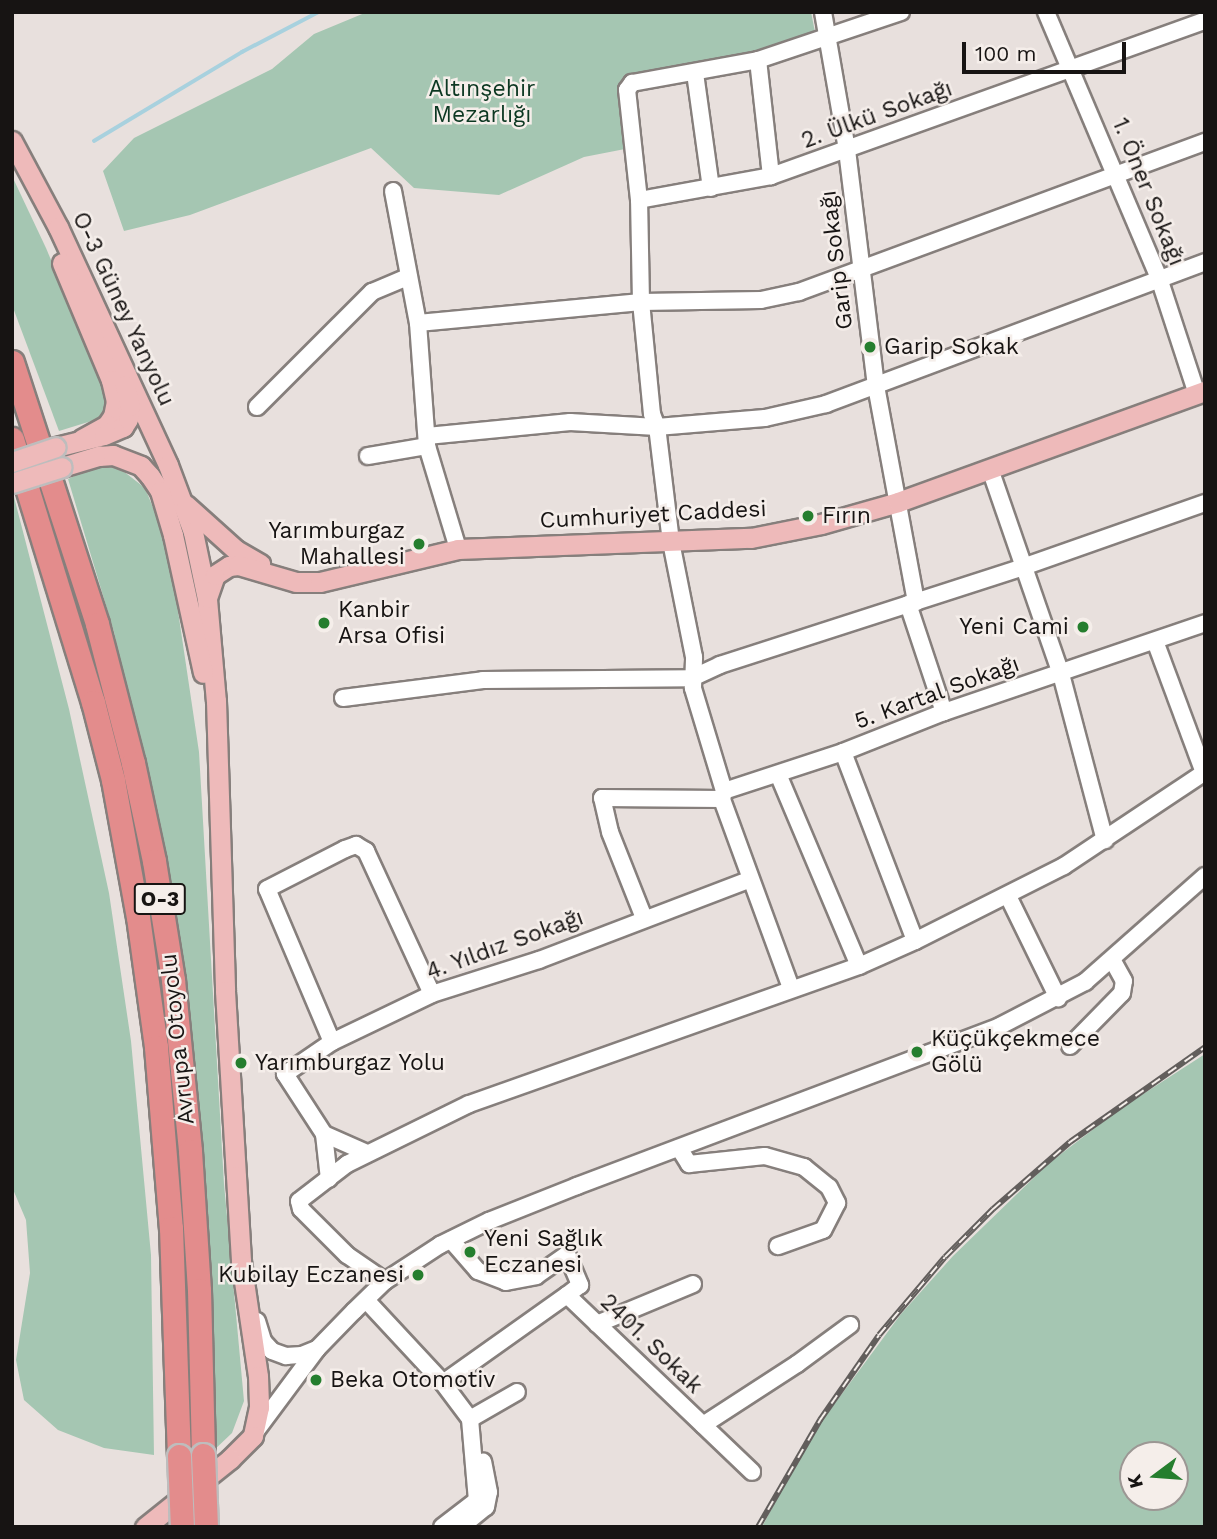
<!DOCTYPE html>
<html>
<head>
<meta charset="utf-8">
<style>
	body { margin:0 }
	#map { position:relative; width:1217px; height:1539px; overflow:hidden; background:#e8e0dd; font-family:"Work Sans",sans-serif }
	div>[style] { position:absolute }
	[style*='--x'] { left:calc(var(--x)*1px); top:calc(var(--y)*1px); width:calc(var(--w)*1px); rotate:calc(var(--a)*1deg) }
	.green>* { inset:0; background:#a5c6b2 }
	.stream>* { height:3.5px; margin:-1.75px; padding:0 1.75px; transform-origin:1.75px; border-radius:1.75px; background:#a8d1de }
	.roads { filter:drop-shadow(2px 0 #867f7c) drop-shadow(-2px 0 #867f7c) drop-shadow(0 2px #867f7c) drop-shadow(0 -2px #867f7c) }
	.minor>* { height:16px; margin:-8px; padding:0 8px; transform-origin:8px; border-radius:8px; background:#fff }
	.major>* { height:19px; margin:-9.5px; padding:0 9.5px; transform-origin:9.5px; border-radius:9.5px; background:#eebaba }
	.highway>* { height:23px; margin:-11.5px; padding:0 11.5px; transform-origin:11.5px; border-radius:11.5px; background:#e38c8c }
	.rail>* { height:6px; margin-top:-3px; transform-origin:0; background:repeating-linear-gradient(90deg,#f5eeea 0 10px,#625e5c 0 20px); box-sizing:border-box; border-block:2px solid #625e5c }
	.bridges { filter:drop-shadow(2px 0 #bebdbd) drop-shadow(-2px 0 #bebdbd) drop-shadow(0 2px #bebdbd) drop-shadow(0 -2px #bebdbd) }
	.major-bridge>* { height:19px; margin:-9.5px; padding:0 9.5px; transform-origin:9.5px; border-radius:9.5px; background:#eebaba }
	.highway-bridge>* { height:23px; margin:-11.5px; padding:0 11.5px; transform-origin:11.5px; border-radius:11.5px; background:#e38c8c }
	.dots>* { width:19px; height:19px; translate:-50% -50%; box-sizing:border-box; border:4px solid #f5eeea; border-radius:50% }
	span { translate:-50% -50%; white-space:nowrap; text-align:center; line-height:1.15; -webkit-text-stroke:5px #f5eeea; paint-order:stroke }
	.shield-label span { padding:2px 5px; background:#f5eeea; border:2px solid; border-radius:5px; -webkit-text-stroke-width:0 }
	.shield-label { font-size:21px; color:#171413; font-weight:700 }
	.park-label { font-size:23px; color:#0c3822 }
	.street-label { font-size:23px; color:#171413 }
	.poi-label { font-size:23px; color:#171413 }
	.left { translate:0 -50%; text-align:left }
	.right { translate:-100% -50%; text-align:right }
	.frame { position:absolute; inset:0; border:14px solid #171413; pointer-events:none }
	.north { position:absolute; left:1119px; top:1441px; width:70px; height:70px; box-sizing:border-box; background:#f5eeea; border:2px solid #9c9794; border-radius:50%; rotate:254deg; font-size:19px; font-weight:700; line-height:28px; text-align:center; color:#171413 }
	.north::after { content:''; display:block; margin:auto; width:24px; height:32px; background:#257e2e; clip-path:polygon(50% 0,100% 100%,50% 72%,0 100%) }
	.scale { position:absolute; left:962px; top:42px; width:164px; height:32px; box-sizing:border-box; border:4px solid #171413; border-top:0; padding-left:9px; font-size:21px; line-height:24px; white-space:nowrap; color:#171413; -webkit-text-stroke:5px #f5eeea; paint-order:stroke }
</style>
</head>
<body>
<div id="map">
	<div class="green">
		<i style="clip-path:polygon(367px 12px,811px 12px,815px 32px,812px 36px,758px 53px,625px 78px,619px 87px,618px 100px,625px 149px,584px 157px,499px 195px,414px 188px,371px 148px,190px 215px,124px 231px,103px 171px,134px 138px,272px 69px,314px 34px)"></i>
		<i style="clip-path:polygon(12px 176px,46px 248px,111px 403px,98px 419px,59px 431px,12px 305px)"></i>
		<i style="clip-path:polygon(94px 467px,118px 467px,145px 488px,168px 544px,199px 752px,224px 1184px,244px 1401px,232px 1433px,212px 1452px,202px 1168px,188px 1011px,165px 879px,114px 632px,68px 479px)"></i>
		<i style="clip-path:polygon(14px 497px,69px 709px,109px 893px,131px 1041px,151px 1255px,154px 1455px,104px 1448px,58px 1430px,24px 1400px,16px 1360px,30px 1273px,26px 1220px,12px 1187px)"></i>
		<i style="clip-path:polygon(evenodd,1205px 1054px,1205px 1527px,762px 1527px,799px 1457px,824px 1418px,901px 1314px,953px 1256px,1049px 1163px,1120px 1109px,1205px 1054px,1175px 1455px,1175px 1497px,1133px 1497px,1133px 1455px,1175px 1455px)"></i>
	</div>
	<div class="stream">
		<i style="--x:94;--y:141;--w:173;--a:-31"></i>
		<i style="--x:242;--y:52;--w:87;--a:-27.5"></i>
	</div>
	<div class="roads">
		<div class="minor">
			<i style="--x:823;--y:12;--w:140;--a:80.1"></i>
			<i style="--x:847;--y:150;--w:238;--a:83"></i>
			<i style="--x:876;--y:386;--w:220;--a:79.5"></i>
			<i style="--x:1046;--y:12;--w:289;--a:67"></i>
			<i style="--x:1159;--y:278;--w:122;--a:71.9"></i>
			<i style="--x:758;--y:60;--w:117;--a:83.6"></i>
			<i style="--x:695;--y:73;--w:116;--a:82.1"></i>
			<i style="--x:393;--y:191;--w:134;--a:79.3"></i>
			<i style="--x:418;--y:323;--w:123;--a:85.8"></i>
			<i style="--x:427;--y:446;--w:108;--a:73.2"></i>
			<i style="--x:639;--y:200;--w:134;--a:-10.3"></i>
			<i style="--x:771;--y:176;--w:461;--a:-19.7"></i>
			<i style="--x:418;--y:323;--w:224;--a:-5.4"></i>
			<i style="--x:641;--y:302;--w:120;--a:-1"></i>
			<i style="--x:761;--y:300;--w:39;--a:-12"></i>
			<i style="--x:799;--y:292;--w:433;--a:-20.3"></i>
			<i style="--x:257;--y:407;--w:163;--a:-45"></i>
			<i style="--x:372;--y:292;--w:39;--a:-23"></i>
			<i style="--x:427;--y:436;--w:144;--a:-5.6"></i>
			<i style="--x:570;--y:422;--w:87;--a:3.3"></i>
			<i style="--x:657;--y:427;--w:108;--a:-4.8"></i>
			<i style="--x:765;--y:418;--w:63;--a:-12.9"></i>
			<i style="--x:826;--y:404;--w:405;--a:-20.5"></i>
			<i style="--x:368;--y:456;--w:60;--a:-9.6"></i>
			<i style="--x:990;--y:469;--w:217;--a:70.9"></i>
			<i style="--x:1061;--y:674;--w:172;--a:75.2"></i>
			<i style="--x:908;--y:604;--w:114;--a:71.6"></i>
			<i style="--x:1155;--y:641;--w:141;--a:69.6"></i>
			<i style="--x:343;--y:698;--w:141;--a:-7.3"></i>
			<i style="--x:483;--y:680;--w:209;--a:-0.5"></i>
			<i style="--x:692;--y:678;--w:31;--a:-25"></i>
			<i style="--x:720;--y:665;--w:318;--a:-17.9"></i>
			<i style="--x:1023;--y:567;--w:193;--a:-19.4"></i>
			<i style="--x:843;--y:752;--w:202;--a:69.1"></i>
			<i style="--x:778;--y:774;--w:208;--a:67.1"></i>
			<i style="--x:724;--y:791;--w:125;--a:-18.1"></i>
			<i style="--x:843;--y:752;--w:109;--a:-21.6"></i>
			<i style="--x:944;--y:712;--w:276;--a:-18.8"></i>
			<i style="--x:1008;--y:896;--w:114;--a:63.9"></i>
			<i style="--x:644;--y:918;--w:92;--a:-111.6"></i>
			<i style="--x:610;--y:832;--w:35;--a:-103"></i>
			<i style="--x:602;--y:798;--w:120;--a:0.5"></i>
			<i style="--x:791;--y:988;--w:201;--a:-110.1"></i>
			<i style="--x:722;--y:799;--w:8;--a:-76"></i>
			<i style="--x:724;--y:791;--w:108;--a:-106.8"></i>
			<i style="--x:693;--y:688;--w:31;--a:-88"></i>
			<i style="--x:694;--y:657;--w:117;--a:-101.3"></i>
			<i style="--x:671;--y:542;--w:116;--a:-96.9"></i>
			<i style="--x:657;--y:427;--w:14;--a:-111"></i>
			<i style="--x:652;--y:414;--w:113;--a:-95.6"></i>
			<i style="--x:641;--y:302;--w:102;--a:-91.1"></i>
			<i style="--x:639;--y:200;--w:111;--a:-96.2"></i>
			<i style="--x:627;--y:90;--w:9;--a:-54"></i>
			<i style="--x:632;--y:83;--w:128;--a:-10.3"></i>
			<i style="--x:758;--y:60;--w:151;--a:-18.6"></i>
			<i style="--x:332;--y:1042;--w:166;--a:-113"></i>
			<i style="--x:267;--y:889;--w:88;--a:-27.1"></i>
			<i style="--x:345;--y:849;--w:12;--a:-20"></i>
			<i style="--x:356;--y:845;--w:12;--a:31"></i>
			<i style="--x:366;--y:851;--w:157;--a:65.2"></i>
			<i style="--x:1070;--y:1046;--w:74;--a:-45.5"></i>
			<i style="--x:1122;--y:993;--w:12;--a:-81"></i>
			<i style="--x:1124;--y:981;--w:23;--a:-119"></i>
			<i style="--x:324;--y:1134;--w:45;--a:83.7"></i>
			<i style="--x:679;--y:1148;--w:19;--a:58"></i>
			<i style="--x:689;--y:1164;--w:76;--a:-6"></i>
			<i style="--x:765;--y:1156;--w:41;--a:15.8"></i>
			<i style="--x:804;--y:1167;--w:32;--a:39"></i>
			<i style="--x:829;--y:1187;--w:18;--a:63"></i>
			<i style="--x:837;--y:1203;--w:30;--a:117"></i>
			<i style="--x:823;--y:1230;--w:48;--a:160.4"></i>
			<i style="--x:367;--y:1153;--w:47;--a:-156.2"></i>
			<i style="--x:324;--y:1134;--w:72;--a:-123"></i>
			<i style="--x:285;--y:1074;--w:57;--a:-34.2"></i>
			<i style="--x:332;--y:1042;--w:111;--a:-25.6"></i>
			<i style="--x:432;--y:994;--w:112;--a:-17.6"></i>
			<i style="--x:539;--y:960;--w:225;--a:-20.9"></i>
			<i style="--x:451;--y:1240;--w:41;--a:48.9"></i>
			<i style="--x:478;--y:1271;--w:30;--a:21"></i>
			<i style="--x:506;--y:1282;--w:31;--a:-11"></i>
			<i style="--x:536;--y:1276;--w:38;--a:-35"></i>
			<i style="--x:567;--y:1254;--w:34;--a:67"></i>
			<i style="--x:580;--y:1285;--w:16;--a:142"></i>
			<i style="--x:385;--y:1281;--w:46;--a:-145.6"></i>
			<i style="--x:347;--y:1255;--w:65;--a:-135"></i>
			<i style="--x:301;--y:1209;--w:8;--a:-104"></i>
			<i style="--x:299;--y:1201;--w:61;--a:-37.6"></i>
			<i style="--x:347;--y:1164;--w:136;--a:-26.2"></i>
			<i style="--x:469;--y:1104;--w:414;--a:-19.5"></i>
			<i style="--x:859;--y:966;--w:61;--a:-24.1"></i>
			<i style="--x:915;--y:941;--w:167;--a:-26.7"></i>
			<i style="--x:1064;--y:866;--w:169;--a:-33.7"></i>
			<i style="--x:366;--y:1300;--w:113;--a:47.1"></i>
			<i style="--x:443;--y:1383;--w:45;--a:53.1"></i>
			<i style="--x:470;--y:1419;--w:81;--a:85.1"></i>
			<i style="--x:477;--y:1500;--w:44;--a:142.4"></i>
			<i style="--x:257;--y:1321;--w:21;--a:73"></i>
			<i style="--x:263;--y:1341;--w:13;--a:48"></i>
			<i style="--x:272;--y:1351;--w:15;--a:20"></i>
			<i style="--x:286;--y:1356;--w:16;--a:-4"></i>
			<i style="--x:302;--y:1355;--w:16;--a:-22"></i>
			<i style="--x:597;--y:1324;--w:104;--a:-22.6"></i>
			<i style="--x:443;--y:1383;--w:152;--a:-35.4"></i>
			<i style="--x:567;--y:1295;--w:256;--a:43.7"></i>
			<i style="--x:470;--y:1419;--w:54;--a:-29.9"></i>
			<i style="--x:703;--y:1425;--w:112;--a:-33"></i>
			<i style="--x:797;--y:1364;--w:66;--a:-36.3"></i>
			<i style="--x:256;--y:1431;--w:102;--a:-53.4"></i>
			<i style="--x:317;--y:1349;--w:53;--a:-45.8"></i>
			<i style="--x:354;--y:1311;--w:43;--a:-44.1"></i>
			<i style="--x:385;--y:1281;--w:66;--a:-33.2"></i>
			<i style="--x:440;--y:1245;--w:55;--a:-26.1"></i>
			<i style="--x:489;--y:1221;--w:95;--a:-21.7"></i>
			<i style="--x:577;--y:1186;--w:452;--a:-20.7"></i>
			<i style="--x:1000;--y:1026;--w:96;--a:-27.4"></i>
			<i style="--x:1085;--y:982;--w:160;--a:-41.5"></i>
			<i style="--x:461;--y:1527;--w:32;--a:-39"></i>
			<i style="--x:486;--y:1507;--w:15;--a:-79"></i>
			<i style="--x:489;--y:1492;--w:31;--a:-101"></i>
		</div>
		<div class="major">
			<i style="--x:12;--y:141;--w:98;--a:61.9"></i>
			<i style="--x:58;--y:227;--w:262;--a:65.2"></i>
			<i style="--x:168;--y:465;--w:72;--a:69.5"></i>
			<i style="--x:193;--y:532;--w:68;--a:78.2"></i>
			<i style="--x:207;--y:599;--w:102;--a:85"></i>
			<i style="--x:216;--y:701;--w:290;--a:88.2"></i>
			<i style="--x:225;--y:991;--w:185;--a:86.6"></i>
			<i style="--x:236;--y:1176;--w:85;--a:86.6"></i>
			<i style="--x:241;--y:1261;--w:116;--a:81.6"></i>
			<i style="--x:258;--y:1376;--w:31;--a:88"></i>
			<i style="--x:259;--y:1407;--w:30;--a:102"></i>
			<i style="--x:253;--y:1436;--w:33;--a:135"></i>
			<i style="--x:230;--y:1459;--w:109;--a:141.3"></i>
			<i style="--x:62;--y:263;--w:127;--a:67.3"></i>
			<i style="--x:111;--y:380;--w:22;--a:77"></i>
			<i style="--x:116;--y:401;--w:15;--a:101"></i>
			<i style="--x:113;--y:416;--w:11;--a:124"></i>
			<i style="--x:107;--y:425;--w:29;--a:151"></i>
			<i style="--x:56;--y:447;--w:49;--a:-14"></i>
			<i style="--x:104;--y:435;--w:21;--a:-23"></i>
			<i style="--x:123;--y:427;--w:9;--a:-58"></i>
			<i style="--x:128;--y:419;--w:13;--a:-81"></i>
			<i style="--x:130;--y:406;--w:21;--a:-104"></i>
			<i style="--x:62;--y:467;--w:39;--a:-17"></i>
			<i style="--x:99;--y:456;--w:14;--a:-4"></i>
			<i style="--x:113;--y:455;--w:30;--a:21"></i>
			<i style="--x:141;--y:466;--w:13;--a:48"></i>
			<i style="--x:150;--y:476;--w:18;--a:56"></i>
			<i style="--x:160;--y:491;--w:46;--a:73.5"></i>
			<i style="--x:173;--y:535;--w:141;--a:77.7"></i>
			<i style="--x:186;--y:505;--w:67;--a:42"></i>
			<i style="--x:236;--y:550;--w:28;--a:30"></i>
			<i style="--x:207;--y:598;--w:24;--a:-71"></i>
			<i style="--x:215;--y:575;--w:17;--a:-33"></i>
			<i style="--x:229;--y:566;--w:9;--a:-6"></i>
			<i style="--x:238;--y:565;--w:60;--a:16.3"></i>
			<i style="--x:296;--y:582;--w:24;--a:0"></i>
			<i style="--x:320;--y:582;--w:142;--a:-13.4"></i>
			<i style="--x:458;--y:549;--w:293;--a:-2.2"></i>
			<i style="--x:751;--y:538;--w:71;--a:-11.3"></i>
			<i style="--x:821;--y:524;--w:80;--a:-15.9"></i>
			<i style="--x:898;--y:502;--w:326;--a:-19.9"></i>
		</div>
		<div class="highway">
			<i style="--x:12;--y:362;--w:275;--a:72"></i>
			<i style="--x:97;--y:624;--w:144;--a:75.5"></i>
			<i style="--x:133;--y:763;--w:100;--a:77.9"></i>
			<i style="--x:154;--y:861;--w:121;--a:80.9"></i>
			<i style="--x:173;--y:980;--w:172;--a:84.3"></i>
			<i style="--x:190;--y:1151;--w:139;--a:86.3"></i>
			<i style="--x:199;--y:1290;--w:165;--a:88.6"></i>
			<i style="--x:12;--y:439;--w:275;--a:72.9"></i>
			<i style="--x:93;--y:702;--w:81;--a:75.6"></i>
			<i style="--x:113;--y:780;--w:139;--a:79.7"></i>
			<i style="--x:138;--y:917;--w:131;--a:82.1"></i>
			<i style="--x:156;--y:1047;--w:182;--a:85.3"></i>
			<i style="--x:171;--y:1228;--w:228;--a:88"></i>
		</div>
	</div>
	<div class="rail">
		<i style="--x:758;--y:1527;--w:124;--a:-59.9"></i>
		<i style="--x:820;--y:1420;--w:103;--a:-55.2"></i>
		<i style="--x:879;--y:1335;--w:102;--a:-49.8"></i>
		<i style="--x:945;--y:1257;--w:68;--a:-45"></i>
		<i style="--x:993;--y:1209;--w:102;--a:-41"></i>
		<i style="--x:1070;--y:1142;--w:165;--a:-35.1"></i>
	</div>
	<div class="bridges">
		<div class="major-bridge">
			<i style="--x:12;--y:462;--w:46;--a:-18.8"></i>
			<i style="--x:12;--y:483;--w:52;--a:-17.7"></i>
		</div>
		<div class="highway-bridge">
			<i style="--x:203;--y:1455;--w:72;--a:87.6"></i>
			<i style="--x:179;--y:1456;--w:71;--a:87.6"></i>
		</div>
	</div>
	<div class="dots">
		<i style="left:870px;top:347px;background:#257e2e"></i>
		<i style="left:808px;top:516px;background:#257e2e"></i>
		<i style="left:419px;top:544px;background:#257e2e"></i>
		<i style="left:324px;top:623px;background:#257e2e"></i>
		<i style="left:1083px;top:627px;background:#257e2e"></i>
		<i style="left:917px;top:1052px;background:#257e2e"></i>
		<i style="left:241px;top:1063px;background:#257e2e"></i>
		<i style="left:470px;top:1252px;background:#257e2e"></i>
		<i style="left:418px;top:1275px;background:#257e2e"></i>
		<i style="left:316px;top:1380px;background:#257e2e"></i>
	</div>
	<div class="shield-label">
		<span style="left:160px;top:899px">O-3</span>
	</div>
	<div class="park-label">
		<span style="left:482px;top:102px">Altınşehir<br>Mezarlığı</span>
	</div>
	<div class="street-label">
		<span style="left:877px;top:115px;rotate:-20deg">2. Ülkü Sokağı</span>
		<span style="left:1148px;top:192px;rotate:68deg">1. Öner Sokağı</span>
		<span style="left:837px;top:260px;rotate:-97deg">Garip Sokağı</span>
		<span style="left:123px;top:309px;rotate:65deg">O-3 Güney Yanyolu</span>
		<span style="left:653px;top:515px;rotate:-3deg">Cumhuriyet Caddesi</span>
		<span style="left:937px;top:693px;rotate:-20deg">5. Kartal Sokağı</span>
		<span style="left:505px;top:945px;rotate:-20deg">4. Yıldız Sokağı</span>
		<span style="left:178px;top:1039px;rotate:-96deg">Avrupa Otoyolu</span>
		<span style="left:651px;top:1344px;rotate:44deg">2401. Sokak</span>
	</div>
	<div class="poi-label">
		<span class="left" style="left:884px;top:347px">Garip Sokak</span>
		<span class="left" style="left:822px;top:516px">Fırın</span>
		<span class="right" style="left:405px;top:544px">Yarımburgaz<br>Mahallesi</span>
		<span class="left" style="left:338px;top:623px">Kanbir<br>Arsa Ofisi</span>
		<span class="right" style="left:1069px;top:627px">Yeni Cami</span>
		<span class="left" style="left:931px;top:1052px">Küçükçekmece<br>Gölü</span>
		<span class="left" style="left:255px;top:1063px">Yarımburgaz Yolu</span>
		<span class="left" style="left:484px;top:1252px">Yeni Sağlık<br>Eczanesi</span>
		<span class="right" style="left:404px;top:1275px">Kubilay Eczanesi</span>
		<span class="left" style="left:330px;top:1380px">Beka Otomotiv</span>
	</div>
	<div class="frame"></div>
	<div class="north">K</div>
	<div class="scale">100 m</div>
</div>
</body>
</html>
